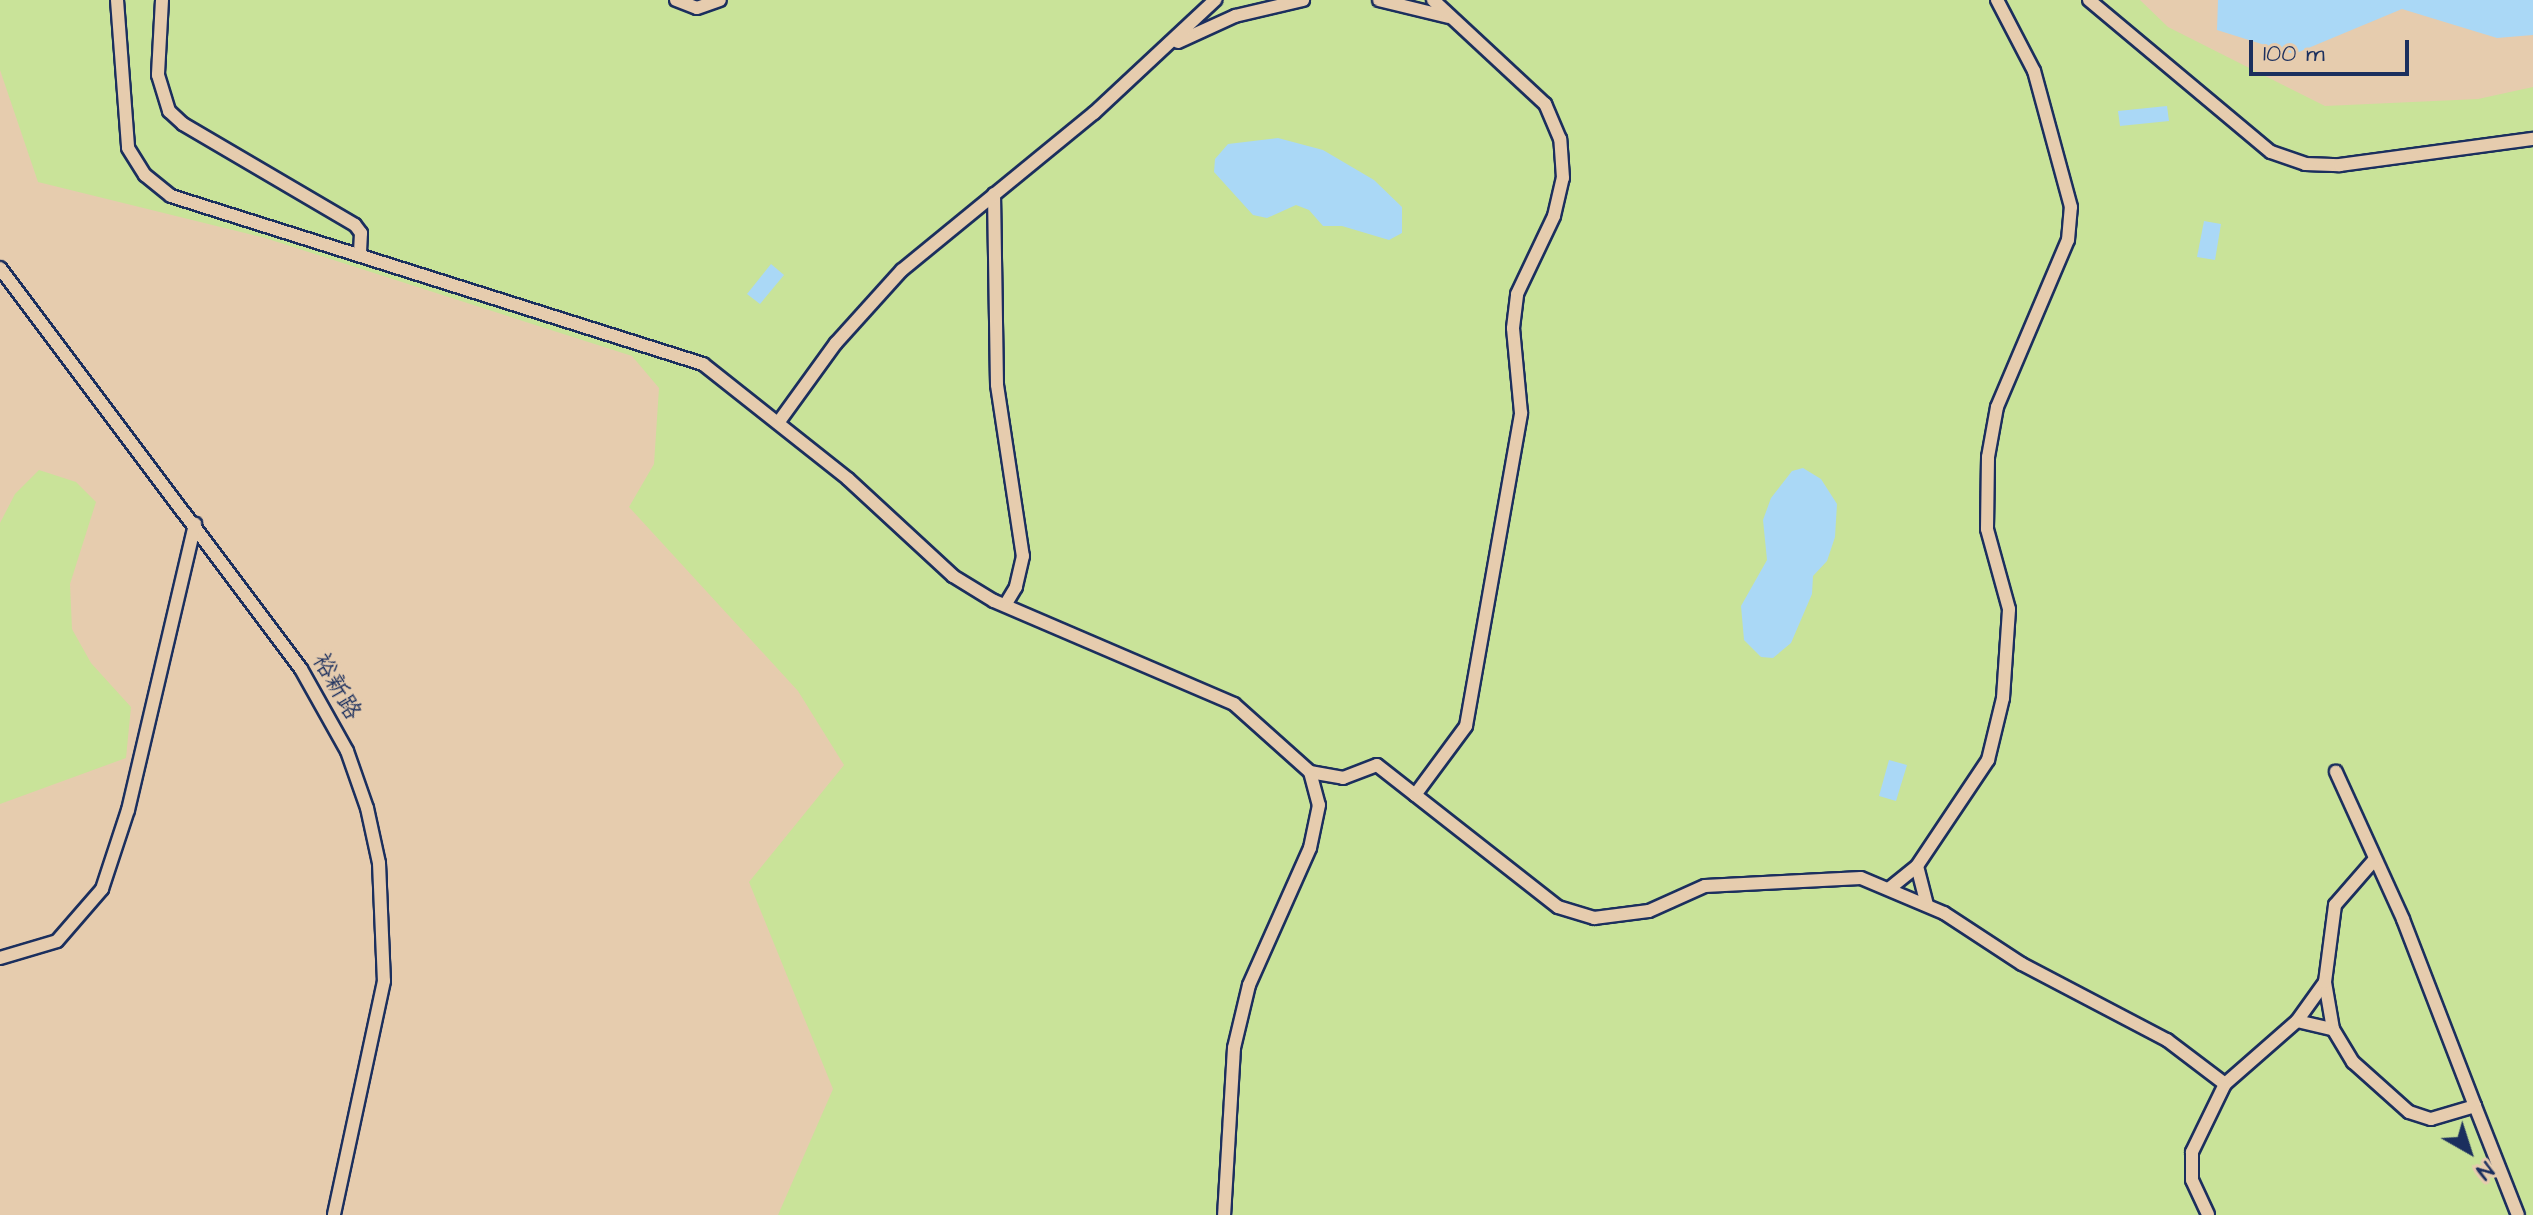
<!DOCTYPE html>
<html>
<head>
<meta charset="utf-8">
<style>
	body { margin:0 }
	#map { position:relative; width:2533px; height:1215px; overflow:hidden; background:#e6ccae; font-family:"Architects Daughter","LXGW WenKai TC",sans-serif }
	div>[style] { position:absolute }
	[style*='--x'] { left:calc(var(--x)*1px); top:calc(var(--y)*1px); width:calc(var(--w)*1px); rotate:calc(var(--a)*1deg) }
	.green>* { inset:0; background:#c9e399 }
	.water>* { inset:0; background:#aad8f6 }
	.roads { filter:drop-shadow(2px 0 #1b2f5e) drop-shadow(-2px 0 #1b2f5e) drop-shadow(0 2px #1b2f5e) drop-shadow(0 -2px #1b2f5e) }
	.minor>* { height:12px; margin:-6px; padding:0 6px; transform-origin:6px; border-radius:6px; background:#e6ccae }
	span { translate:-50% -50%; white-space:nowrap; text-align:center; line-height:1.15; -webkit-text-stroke:6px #e6ccae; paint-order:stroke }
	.street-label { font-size:24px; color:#1b2f5e }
	.north { position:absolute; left:2429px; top:1111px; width:80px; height:80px; -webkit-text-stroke:6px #e6ccae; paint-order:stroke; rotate:141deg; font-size:22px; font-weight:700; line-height:32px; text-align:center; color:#1b2f5e }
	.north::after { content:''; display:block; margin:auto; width:28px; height:36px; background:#1b2f5e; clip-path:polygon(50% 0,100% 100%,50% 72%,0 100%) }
	.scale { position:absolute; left:2249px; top:40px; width:160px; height:36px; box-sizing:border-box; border:4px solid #1b2f5e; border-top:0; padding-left:10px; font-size:24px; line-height:28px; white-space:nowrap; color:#1b2f5e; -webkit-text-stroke:6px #e6ccae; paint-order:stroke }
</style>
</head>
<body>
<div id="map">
	<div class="green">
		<i style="clip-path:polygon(0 0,2140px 0,2168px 27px,2325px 106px,2478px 99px,2533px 87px,2533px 1215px,778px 1215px,833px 1089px,749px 882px,844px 765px,798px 691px,629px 507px,654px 464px,659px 388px,632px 356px,265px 238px,38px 182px,0 70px)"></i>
		<i style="clip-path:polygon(39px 470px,76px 482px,96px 502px,70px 584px,72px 629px,91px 663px,131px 707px,126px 758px,0 804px,0 523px,15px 494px)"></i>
	</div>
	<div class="water">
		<i style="clip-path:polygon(2218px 0,2533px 0,2533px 35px,2497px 38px,2402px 9px,2294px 54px,2217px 30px)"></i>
		<i style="clip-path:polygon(2167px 106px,2169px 121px,2120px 126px,2118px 111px)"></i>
		<i style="clip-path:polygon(1278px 138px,1323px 150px,1374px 180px,1402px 207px,1402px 233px,1389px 240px,1342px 226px,1323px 226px,1309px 210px,1296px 205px,1267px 218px,1253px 215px,1214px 172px,1215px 159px,1228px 144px)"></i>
		<i style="clip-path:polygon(2204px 221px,2221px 224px,2215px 260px,2197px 257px)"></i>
		<i style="clip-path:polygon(771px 264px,784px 275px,760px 304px,747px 294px)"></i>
		<i style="clip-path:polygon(1803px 468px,1821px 479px,1837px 504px,1835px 537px,1827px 561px,1813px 576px,1812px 594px,1791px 643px,1773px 658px,1761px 657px,1744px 640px,1741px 606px,1767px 560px,1763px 520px,1771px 498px,1792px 471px)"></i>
		<i style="clip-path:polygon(1889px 760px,1907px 765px,1896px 801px,1879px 796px)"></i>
	</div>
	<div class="roads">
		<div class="minor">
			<i style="--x:117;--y:0;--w:148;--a:85.7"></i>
			<i style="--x:128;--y:148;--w:32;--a:58"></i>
			<i style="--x:145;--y:175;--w:33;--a:39"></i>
			<i style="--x:171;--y:196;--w:558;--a:17.53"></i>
			<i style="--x:703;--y:364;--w:185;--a:38.4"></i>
			<i style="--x:848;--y:479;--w:143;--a:42.7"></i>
			<i style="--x:953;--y:576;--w:48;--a:31.4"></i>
			<i style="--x:994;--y:601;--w:261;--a:23.2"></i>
			<i style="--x:1234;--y:704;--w:102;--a:41.8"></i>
			<i style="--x:1310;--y:772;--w:34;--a:75"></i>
			<i style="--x:1319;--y:805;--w:44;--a:101.8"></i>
			<i style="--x:1310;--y:848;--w:150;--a:114"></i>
			<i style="--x:1249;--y:985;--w:65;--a:103.4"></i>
			<i style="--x:1234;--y:1048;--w:167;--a:93.4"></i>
			<i style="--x:162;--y:0;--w:75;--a:93.1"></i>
			<i style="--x:158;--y:75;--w:38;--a:73"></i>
			<i style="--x:169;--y:111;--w:19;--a:43"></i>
			<i style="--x:183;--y:124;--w:199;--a:30.4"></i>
			<i style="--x:355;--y:225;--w:10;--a:53"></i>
			<i style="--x:361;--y:233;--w:20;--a:93"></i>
			<i style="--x:676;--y:0;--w:22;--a:21"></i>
			<i style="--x:697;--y:8;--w:24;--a:-19"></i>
			<i style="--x:1379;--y:0;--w:72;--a:13.7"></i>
			<i style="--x:2089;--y:0;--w:237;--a:39.9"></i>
			<i style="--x:2271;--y:152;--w:36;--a:19"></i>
			<i style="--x:2305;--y:164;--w:35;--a:2"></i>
			<i style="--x:2340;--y:165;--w:195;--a:-7.7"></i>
			<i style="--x:1178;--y:42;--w:63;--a:-24.5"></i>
			<i style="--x:1235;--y:16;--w:70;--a:-13.2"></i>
			<i style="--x:994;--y:194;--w:191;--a:89.1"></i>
			<i style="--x:997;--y:385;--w:173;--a:81.4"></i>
			<i style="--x:1023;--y:556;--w:32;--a:103"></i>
			<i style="--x:1016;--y:587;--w:21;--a:121"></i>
			<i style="--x:0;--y:268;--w:501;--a:53.11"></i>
			<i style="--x:301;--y:669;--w:94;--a:60.7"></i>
			<i style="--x:347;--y:751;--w:60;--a:70.7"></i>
			<i style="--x:367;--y:808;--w:56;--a:77.7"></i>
			<i style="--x:379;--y:863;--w:118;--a:87.6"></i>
			<i style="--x:384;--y:981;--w:239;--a:102.1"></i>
			<i style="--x:778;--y:423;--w:99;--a:-54.1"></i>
			<i style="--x:836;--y:343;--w:98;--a:-47.9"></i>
			<i style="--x:902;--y:270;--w:248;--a:-39.3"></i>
			<i style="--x:1094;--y:113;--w:166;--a:-43"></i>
			<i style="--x:1310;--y:772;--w:34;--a:10"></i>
			<i style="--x:1343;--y:778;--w:36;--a:-21"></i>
			<i style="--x:1377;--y:765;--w:230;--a:38.1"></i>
			<i style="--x:1558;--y:907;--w:38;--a:17"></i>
			<i style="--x:1594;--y:918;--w:55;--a:-7.3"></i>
			<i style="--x:1649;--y:911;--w:61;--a:-24.1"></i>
			<i style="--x:1705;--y:886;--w:156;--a:-2.9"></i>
			<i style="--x:1861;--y:878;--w:90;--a:22.9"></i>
			<i style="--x:1944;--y:913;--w:93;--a:33.2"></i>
			<i style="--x:2022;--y:964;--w:164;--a:27.7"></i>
			<i style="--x:2167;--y:1040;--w:73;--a:37.2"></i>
			<i style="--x:2225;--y:1084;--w:76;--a:115.9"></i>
			<i style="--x:2192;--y:1152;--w:28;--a:90"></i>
			<i style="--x:2192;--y:1180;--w:38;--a:65"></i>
			<i style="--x:1415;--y:795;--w:86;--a:-53.5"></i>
			<i style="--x:1466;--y:726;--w:318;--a:-80"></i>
			<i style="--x:1521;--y:413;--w:85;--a:-95.4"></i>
			<i style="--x:1513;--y:328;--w:34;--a:-83"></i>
			<i style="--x:1517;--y:294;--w:86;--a:-64.6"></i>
			<i style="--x:1554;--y:216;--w:39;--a:-77"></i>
			<i style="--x:1563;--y:178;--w:39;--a:-94"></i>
			<i style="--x:1560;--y:139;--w:38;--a:-113"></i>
			<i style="--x:1545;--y:104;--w:153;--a:-137.1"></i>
			<i style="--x:1890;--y:888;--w:35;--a:-39"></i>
			<i style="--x:1927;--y:905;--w:40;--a:-104.4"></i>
			<i style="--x:1917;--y:866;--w:128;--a:-56.2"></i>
			<i style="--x:1988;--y:760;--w:64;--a:-76.4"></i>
			<i style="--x:2003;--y:698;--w:89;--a:-86.1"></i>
			<i style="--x:2009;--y:609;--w:83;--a:-105.4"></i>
			<i style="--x:1987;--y:529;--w:72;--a:-89.2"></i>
			<i style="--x:1988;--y:457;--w:51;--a:-79.8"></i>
			<i style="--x:1997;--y:407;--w:181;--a:-67"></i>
			<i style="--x:2068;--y:240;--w:33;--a:-85"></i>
			<i style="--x:2071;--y:207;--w:141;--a:-105.2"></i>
			<i style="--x:2034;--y:71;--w:80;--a:-117.5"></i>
			<i style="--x:0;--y:958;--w:59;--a:-16.6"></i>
			<i style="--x:57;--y:941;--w:69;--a:-49.1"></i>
			<i style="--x:102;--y:889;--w:83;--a:-71.8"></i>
			<i style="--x:128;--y:810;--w:294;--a:-76.8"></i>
			<i style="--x:2297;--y:1021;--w:48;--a:-54.3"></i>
			<i style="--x:2333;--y:1029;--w:48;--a:-99.7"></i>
			<i style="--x:2325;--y:982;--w:78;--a:-82.6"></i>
			<i style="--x:2335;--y:905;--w:61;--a:-49"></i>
			<i style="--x:2225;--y:1084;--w:96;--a:-41.2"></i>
			<i style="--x:2297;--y:1021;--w:37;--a:13"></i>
			<i style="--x:2333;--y:1029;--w:39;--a:59"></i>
			<i style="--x:2353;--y:1062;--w:75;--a:41.8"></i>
			<i style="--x:2409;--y:1112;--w:23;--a:18"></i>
			<i style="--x:2431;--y:1119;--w:46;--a:-16.5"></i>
			<i style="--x:2475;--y:1106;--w:200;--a:-111.1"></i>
			<i style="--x:2403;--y:919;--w:162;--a:-114.5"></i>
			<i style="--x:2475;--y:1106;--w:117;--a:68.5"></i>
		</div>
	</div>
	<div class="street-label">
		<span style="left:336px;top:687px;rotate:60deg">裕新路</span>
	</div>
	<div class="north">N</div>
	<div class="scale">100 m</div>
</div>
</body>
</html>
